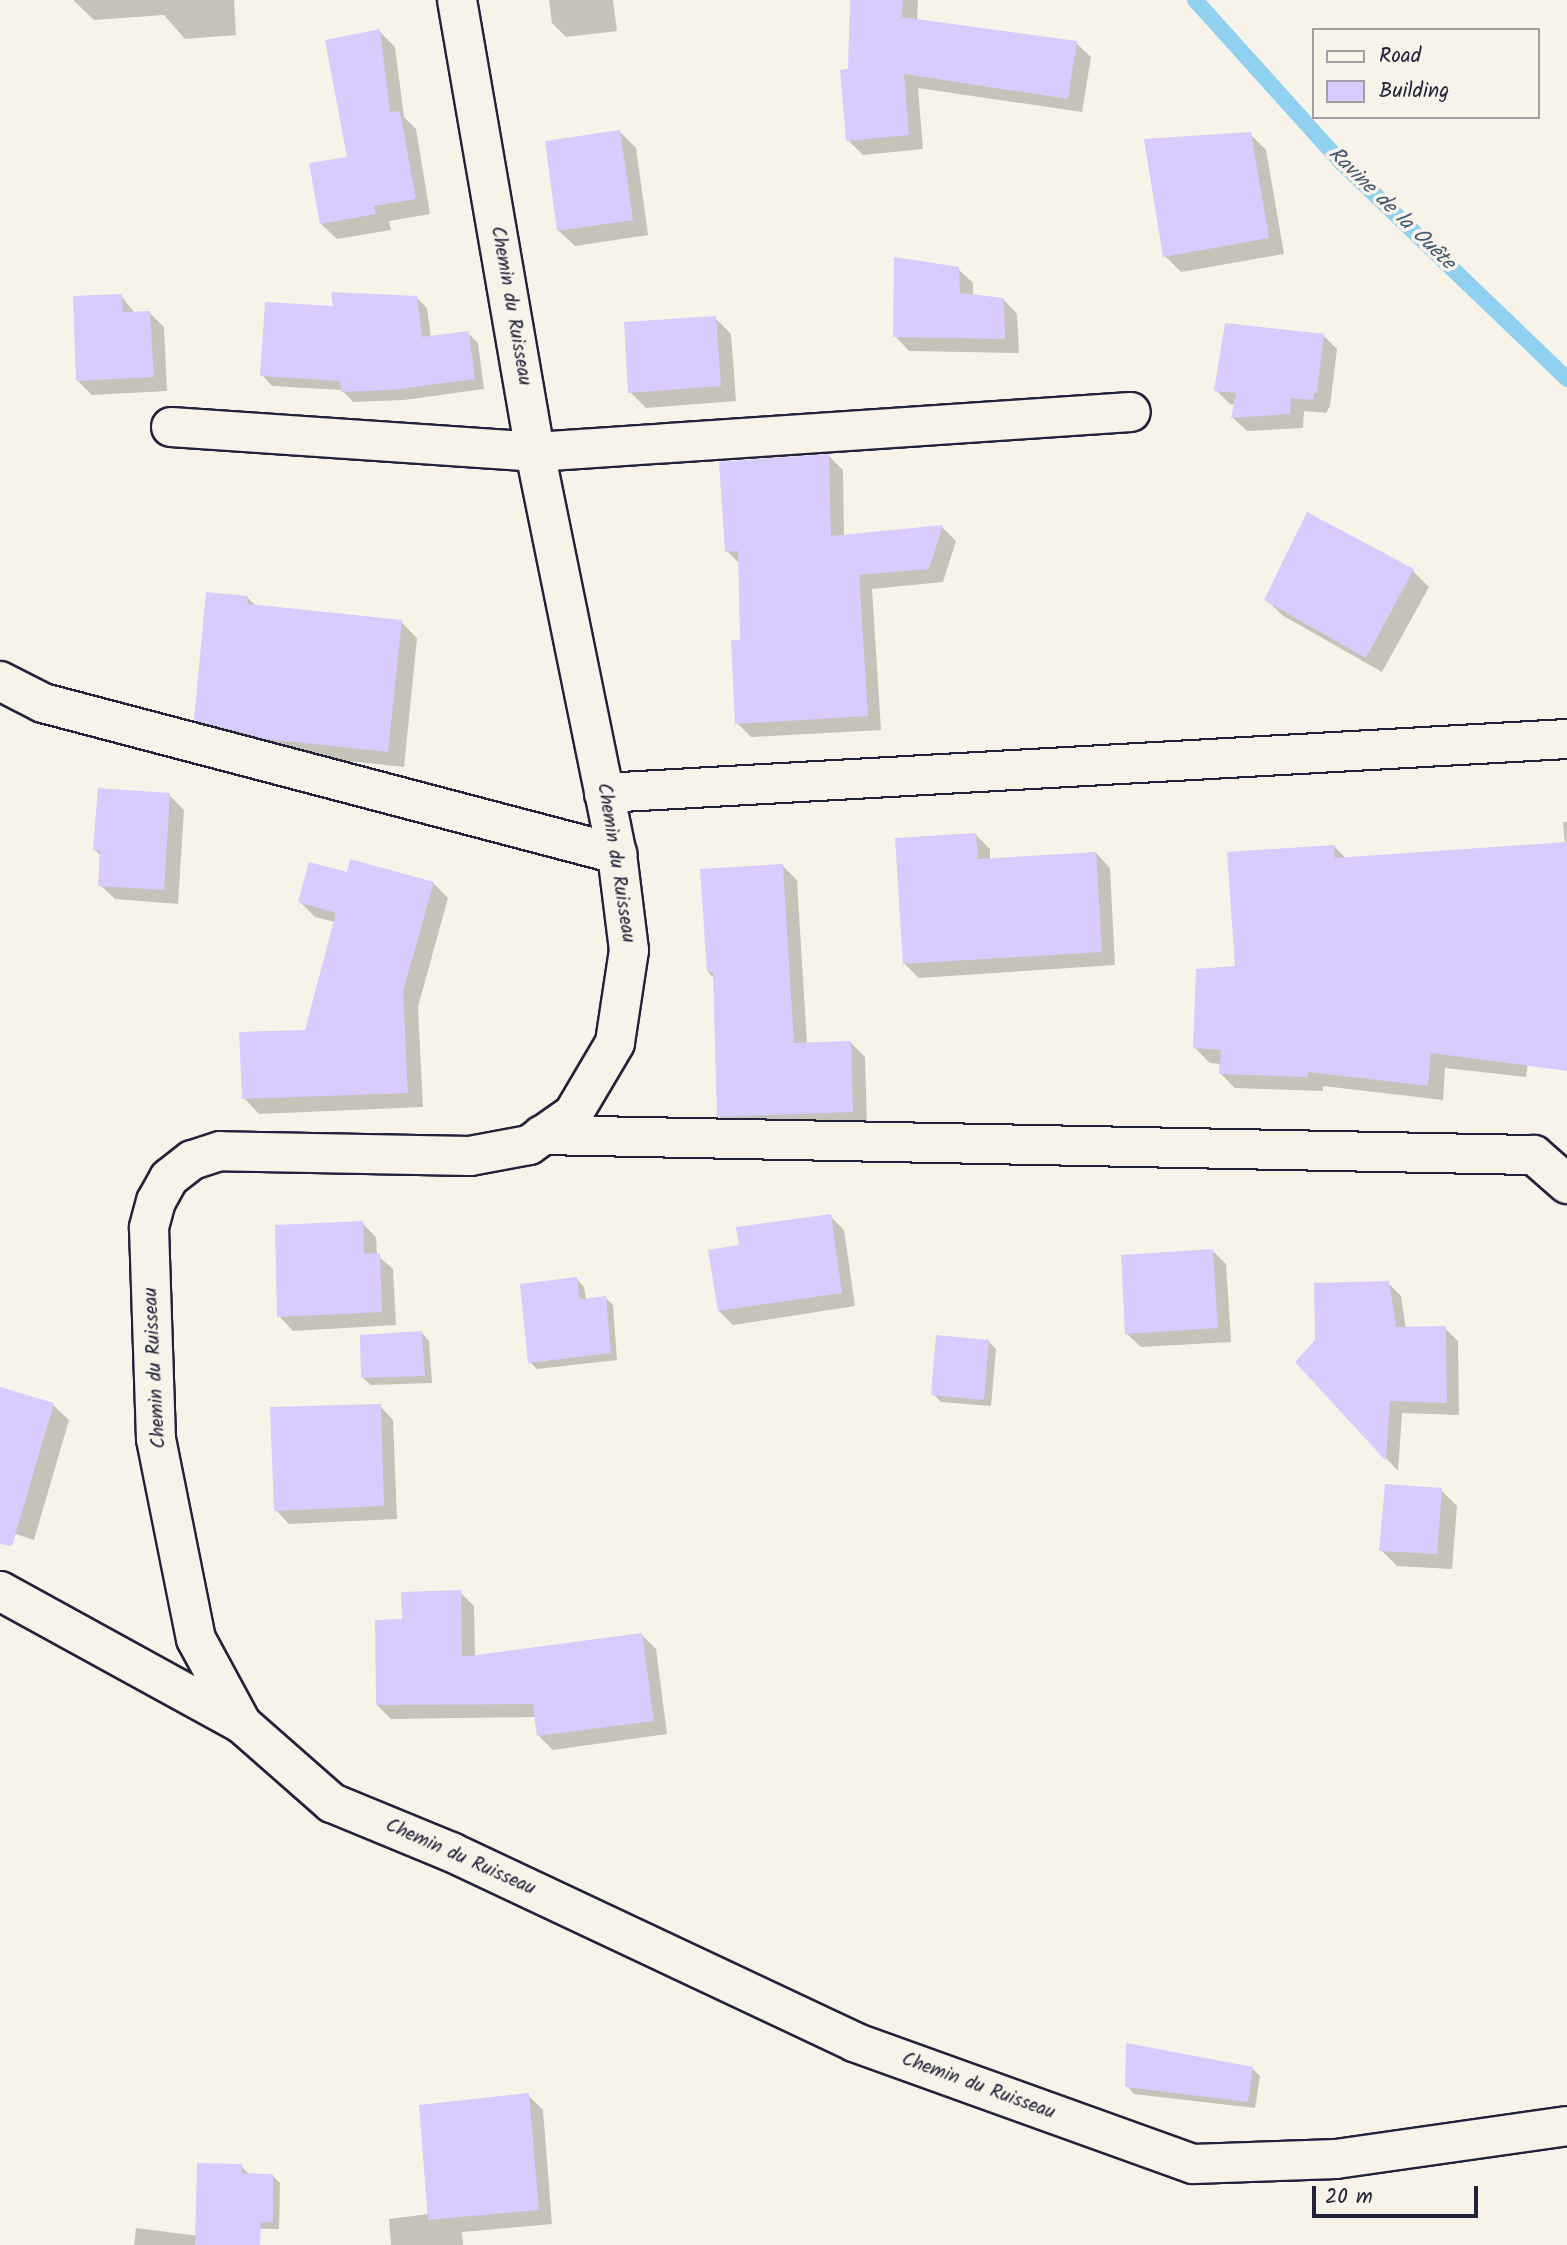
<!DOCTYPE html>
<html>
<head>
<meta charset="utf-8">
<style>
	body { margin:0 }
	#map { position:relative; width:1567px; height:2245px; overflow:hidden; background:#f7f3e8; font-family:Kalam,sans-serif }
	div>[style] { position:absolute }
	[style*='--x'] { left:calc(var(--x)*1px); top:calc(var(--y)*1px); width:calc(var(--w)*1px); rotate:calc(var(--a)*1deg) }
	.shadow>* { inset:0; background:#0003 }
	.stream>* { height:16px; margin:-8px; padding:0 8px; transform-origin:8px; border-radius:8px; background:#90d1f1 }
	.building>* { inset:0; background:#d8cbfd }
	.roads { filter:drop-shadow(2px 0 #22223b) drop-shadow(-2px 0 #22223b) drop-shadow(0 2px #22223b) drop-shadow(0 -2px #22223b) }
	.street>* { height:38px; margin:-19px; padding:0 19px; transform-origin:19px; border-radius:19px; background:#f7f3e8 }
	span { translate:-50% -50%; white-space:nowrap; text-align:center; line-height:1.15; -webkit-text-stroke:7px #f7f3e8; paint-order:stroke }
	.street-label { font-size:19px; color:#22223b }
	.water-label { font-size:21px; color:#435772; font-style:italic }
	.legend { position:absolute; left:1312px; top:28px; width:228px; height:91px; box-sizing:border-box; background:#f7f3e8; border:2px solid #a29fa3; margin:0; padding:9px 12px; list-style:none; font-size:21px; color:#22223b }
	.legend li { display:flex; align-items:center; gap:14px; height:35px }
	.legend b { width:35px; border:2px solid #a29fa3 }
	.scale { position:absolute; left:1312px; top:2186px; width:166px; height:32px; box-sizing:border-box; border:4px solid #22223b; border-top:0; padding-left:9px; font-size:21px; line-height:24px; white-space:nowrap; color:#22223b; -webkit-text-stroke:5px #f7f3e8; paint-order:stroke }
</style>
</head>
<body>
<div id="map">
	<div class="shadow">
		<i style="clip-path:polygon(73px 0,234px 0,236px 35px,185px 39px,164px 15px,94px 20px)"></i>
		<i style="clip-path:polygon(549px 0,613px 0,617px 31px,566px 37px,552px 23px)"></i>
		<i style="clip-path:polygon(851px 0,918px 0,917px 20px,1076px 43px,1091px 57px,1082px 112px,918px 88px,923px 149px,863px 155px,848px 140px)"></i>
		<i style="clip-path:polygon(379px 31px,395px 47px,404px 117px,416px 129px,430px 214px,389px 221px,391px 230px,337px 239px,321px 224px,349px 158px)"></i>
		<i style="clip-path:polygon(620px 132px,636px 148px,648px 235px,575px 246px,559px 231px)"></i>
		<i style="clip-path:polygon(1250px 134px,1266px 150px,1284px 254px,1181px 272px,1165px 256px)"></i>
		<i style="clip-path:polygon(958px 269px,973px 283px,973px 296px,1003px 299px,1017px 314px,1019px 353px,909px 351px,895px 336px)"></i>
		<i style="clip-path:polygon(121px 296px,135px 313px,150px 313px,164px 327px,167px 391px,92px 395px,78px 381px)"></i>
		<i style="clip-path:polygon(417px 298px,427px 308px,431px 337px,468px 333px,478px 343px,484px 389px,404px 400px,353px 402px,342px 390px,272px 386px,262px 375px,336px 308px)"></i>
		<i style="clip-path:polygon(715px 318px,731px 334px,736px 401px,646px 408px,630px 392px)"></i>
		<i style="clip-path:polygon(1323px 335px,1337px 349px,1330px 406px,1326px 413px,1304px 411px,1303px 428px,1247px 431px,1233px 418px,1235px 405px,1230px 404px,1216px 390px)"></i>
		<i style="clip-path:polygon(829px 456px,843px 470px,844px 537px,942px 527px,956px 541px,943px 582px,872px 589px,881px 730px,751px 737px,737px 723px,741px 642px,740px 564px,727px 551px)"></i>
		<i style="clip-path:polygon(1413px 571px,1429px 587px,1382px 672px,1282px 615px,1266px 599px)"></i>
		<i style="clip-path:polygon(248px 598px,256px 606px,401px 622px,417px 638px,404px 767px,283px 754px,212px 736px,196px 720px)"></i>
		<i style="clip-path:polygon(169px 795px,184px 810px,178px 904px,115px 899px,100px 885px,102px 857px,94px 849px)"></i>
		<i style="clip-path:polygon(1563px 822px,1567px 822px,1567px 936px,1545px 938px,1526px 1077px,1445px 1068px,1443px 1100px,1323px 1086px,1323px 1091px,1235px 1088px,1220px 1073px,1221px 1064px,1210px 1063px,1195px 1048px,1237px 967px,1334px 846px,1346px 859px,1565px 844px)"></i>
		<i style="clip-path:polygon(976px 835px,990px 849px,990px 860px,1096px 853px,1110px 868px,1115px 965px,919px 978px,905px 964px)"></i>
		<i style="clip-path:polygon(782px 865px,797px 880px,807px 1044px,850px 1042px,865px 1057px,867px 1126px,733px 1130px,719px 1116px,714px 978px,708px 972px)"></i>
		<i style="clip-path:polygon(348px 874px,433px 883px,448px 898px,418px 1007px,423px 1107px,259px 1114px,244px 1098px,306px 1031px,335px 922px,315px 917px,300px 902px)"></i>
		<i style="clip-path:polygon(830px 1216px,844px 1230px,855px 1306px,733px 1325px,719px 1311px,741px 1246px)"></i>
		<i style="clip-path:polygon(362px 1223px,376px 1237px,377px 1255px,393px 1269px,396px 1325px,293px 1331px,279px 1316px)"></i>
		<i style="clip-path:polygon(1212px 1250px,1226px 1264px,1231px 1342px,1141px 1347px,1126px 1333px)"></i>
		<i style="clip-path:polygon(577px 1279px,584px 1287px,586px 1300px,606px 1298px,613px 1305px,617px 1360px,537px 1369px,530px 1362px)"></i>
		<i style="clip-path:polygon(1388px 1283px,1401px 1296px,1406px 1329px,1445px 1328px,1458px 1341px,1459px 1415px,1402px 1413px,1398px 1471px,1297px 1362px)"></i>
		<i style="clip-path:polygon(422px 1333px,429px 1341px,432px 1383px,371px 1385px,363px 1378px)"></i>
		<i style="clip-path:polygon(988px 1341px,996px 1349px,991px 1406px,941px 1402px,933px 1394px)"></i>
		<i style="clip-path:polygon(0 1389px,53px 1405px,69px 1420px,34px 1540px,0 1529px)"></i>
		<i style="clip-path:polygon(380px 1406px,393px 1420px,397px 1519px,289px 1524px,276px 1510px)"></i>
		<i style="clip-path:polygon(1441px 1490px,1457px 1506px,1452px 1569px,1397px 1566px,1381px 1550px)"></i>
		<i style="clip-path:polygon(460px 1592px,474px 1606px,475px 1657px,641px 1634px,656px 1649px,667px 1734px,553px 1750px,539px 1736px,536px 1717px,391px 1719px,377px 1705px,403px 1621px)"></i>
		<i style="clip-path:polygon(1252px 2068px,1260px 2076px,1255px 2108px,1134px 2094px,1127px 2086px)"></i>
		<i style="clip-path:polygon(528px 2095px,543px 2110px,552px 2224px,462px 2232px,463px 2245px,391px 2245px,389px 2219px,429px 2214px)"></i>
		<i style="clip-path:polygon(241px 2166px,250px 2175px,273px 2176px,280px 2183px,279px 2229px,205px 2228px)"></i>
		<i style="clip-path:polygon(136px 2228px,207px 2237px,215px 2245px,134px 2245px)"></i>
	</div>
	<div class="stream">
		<i style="--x:1195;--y:0;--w:219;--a:48"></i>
		<i style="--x:1342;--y:163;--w:312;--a:43.8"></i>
	</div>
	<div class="building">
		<i style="clip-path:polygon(850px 0,903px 0,902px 17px,1077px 41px,1068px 99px,904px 74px,909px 135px,846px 141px,840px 70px,848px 69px)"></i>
		<i style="clip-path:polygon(380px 29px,390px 112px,400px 111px,416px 199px,374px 206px,376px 214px,320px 224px,309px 163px,347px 157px,325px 40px)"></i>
		<i style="clip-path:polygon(620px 130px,633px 220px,557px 231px,545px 141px)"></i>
		<i style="clip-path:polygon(1251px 132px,1269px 238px,1163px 257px,1144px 139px)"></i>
		<i style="clip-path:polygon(894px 257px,959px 267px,960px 293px,1004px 298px,1005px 339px,893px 337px)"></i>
		<i style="clip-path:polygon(331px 292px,417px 296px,422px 337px,469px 331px,475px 379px,392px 390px,341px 392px,340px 381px,260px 376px,265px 302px,333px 306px)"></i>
		<i style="clip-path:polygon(122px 294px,123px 312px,150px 311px,154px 377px,76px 381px,73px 296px)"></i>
		<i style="clip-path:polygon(716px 316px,721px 386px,628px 393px,624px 322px)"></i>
		<i style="clip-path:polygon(1225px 323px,1324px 334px,1317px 393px,1314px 393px,1313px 400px,1291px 398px,1290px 414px,1231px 418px,1236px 393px,1214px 391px)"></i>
		<i style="clip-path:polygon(829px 454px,831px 536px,943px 525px,929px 569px,859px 575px,868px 716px,735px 724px,731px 640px,740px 640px,738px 551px,725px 552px,719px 462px)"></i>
		<i style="clip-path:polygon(1307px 512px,1414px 569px,1366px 658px,1264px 600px)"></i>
		<i style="clip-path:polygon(206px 592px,248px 596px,248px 604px,402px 620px,388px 752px,266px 739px,194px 720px)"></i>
		<i style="clip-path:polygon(98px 788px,170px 793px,164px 890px,98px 886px,100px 851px,93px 850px)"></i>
		<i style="clip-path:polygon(976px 833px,978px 859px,1096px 852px,1102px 952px,903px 964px,895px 838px)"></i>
		<i style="clip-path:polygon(1567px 842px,1567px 1071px,1431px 1053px,1428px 1086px,1308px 1072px,1308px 1077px,1219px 1074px,1221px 1050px,1193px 1048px,1196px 969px,1235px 966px,1227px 852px,1334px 845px,1335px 858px)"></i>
		<i style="clip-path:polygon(350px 859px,434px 882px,403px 991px,408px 1093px,242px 1099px,239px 1032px,305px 1030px,336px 913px,298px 902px,309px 862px,347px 872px)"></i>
		<i style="clip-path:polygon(783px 864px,794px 1043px,851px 1041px,853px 1112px,717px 1117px,713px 972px,707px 972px,700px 869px)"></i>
		<i style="clip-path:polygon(831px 1214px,842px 1293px,718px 1311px,708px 1250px,739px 1245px,736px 1227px)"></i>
		<i style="clip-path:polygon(363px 1221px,364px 1254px,380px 1253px,382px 1312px,277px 1317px,275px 1225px)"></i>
		<i style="clip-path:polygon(1213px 1249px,1218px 1328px,1125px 1334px,1121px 1255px)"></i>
		<i style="clip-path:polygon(577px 1277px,580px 1299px,606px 1296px,611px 1353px,528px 1363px,520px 1284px)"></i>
		<i style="clip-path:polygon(1389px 1281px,1396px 1327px,1446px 1326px,1447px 1403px,1390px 1401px,1386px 1461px,1295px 1362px,1315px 1340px,1314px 1283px)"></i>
		<i style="clip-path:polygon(422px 1331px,425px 1376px,361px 1378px,360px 1335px)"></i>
		<i style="clip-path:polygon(936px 1335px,989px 1340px,984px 1400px,931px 1395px)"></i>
		<i style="clip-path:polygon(0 1387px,54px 1403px,12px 1546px,0 1544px)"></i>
		<i style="clip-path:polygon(381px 1404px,384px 1506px,274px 1511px,270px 1407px)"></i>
		<i style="clip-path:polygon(1385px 1484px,1442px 1488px,1437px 1554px,1379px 1551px)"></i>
		<i style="clip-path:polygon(461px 1590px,462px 1657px,642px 1633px,654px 1721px,537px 1736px,533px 1704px,376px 1705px,375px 1620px,402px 1619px,401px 1592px)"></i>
		<i style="clip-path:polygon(1126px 2043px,1253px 2067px,1248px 2102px,1125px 2087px)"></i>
		<i style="clip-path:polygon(529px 2093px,539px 2210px,428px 2220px,419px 2105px)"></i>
		<i style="clip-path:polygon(197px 2163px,242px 2164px,242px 2173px,273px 2174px,273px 2222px,261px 2222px,260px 2245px,195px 2245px)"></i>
	</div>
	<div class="roads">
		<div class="street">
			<i style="--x:457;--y:0;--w:459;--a:80.2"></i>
			<i style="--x:535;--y:452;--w:410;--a:78.5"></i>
			<i style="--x:617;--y:854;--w:97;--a:82.9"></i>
			<i style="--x:629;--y:950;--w:94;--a:98.6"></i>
			<i style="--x:615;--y:1043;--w:82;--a:120.6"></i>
			<i style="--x:573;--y:1114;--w:54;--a:144.8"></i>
			<i style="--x:529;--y:1145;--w:60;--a:169.4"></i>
			<i style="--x:470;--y:1156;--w:250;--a:-178.9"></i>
			<i style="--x:220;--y:1151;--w:29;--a:162"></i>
			<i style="--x:192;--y:1160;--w:29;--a:142"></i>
			<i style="--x:169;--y:1178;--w:26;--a:119"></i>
			<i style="--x:156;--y:1201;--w:28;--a:105"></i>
			<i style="--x:149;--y:1228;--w:211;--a:88.1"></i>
			<i style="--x:156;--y:1439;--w:204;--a:78.7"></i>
			<i style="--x:196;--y:1639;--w:97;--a:61.6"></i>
			<i style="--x:242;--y:1724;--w:120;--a:41.3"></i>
			<i style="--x:332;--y:1803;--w:129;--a:22.4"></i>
			<i style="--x:451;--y:1852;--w:446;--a:25.2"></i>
			<i style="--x:854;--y:2042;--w:360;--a:19.8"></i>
			<i style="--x:1193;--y:2164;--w:143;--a:-2"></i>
			<i style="--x:1336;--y:2159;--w:233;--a:-8.1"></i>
			<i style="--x:171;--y:427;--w:365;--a:3.9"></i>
			<i style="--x:535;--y:452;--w:597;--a:-3.84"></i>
			<i style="--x:0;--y:681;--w:48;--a:27.1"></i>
			<i style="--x:43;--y:703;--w:594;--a:14.74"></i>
			<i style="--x:604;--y:793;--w:965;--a:-3.21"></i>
			<i style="--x:542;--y:1135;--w:992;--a:1.16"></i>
			<i style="--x:1534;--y:1155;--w:44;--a:41.3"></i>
			<i style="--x:0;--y:1591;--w:276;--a:28.8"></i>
		</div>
	</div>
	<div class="street-label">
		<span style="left:510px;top:306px;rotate:80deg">Chemin du Ruisseau</span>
		<span style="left:615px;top:863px;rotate:81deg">Chemin du Ruisseau</span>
		<span style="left:156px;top:1368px;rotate:-93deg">Chemin du Ruisseau</span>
		<span style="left:460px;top:1858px;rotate:24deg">Chemin du Ruisseau</span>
		<span style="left:978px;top:2087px;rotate:20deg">Chemin du Ruisseau</span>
	</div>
	<div class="water-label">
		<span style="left:1391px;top:209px;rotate:44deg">Ravine de la Ouête</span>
	</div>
	<ul class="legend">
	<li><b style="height:9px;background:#f7f3e8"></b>Road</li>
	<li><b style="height:19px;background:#d8cbfd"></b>Building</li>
	</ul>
	<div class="scale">20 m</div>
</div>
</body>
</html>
